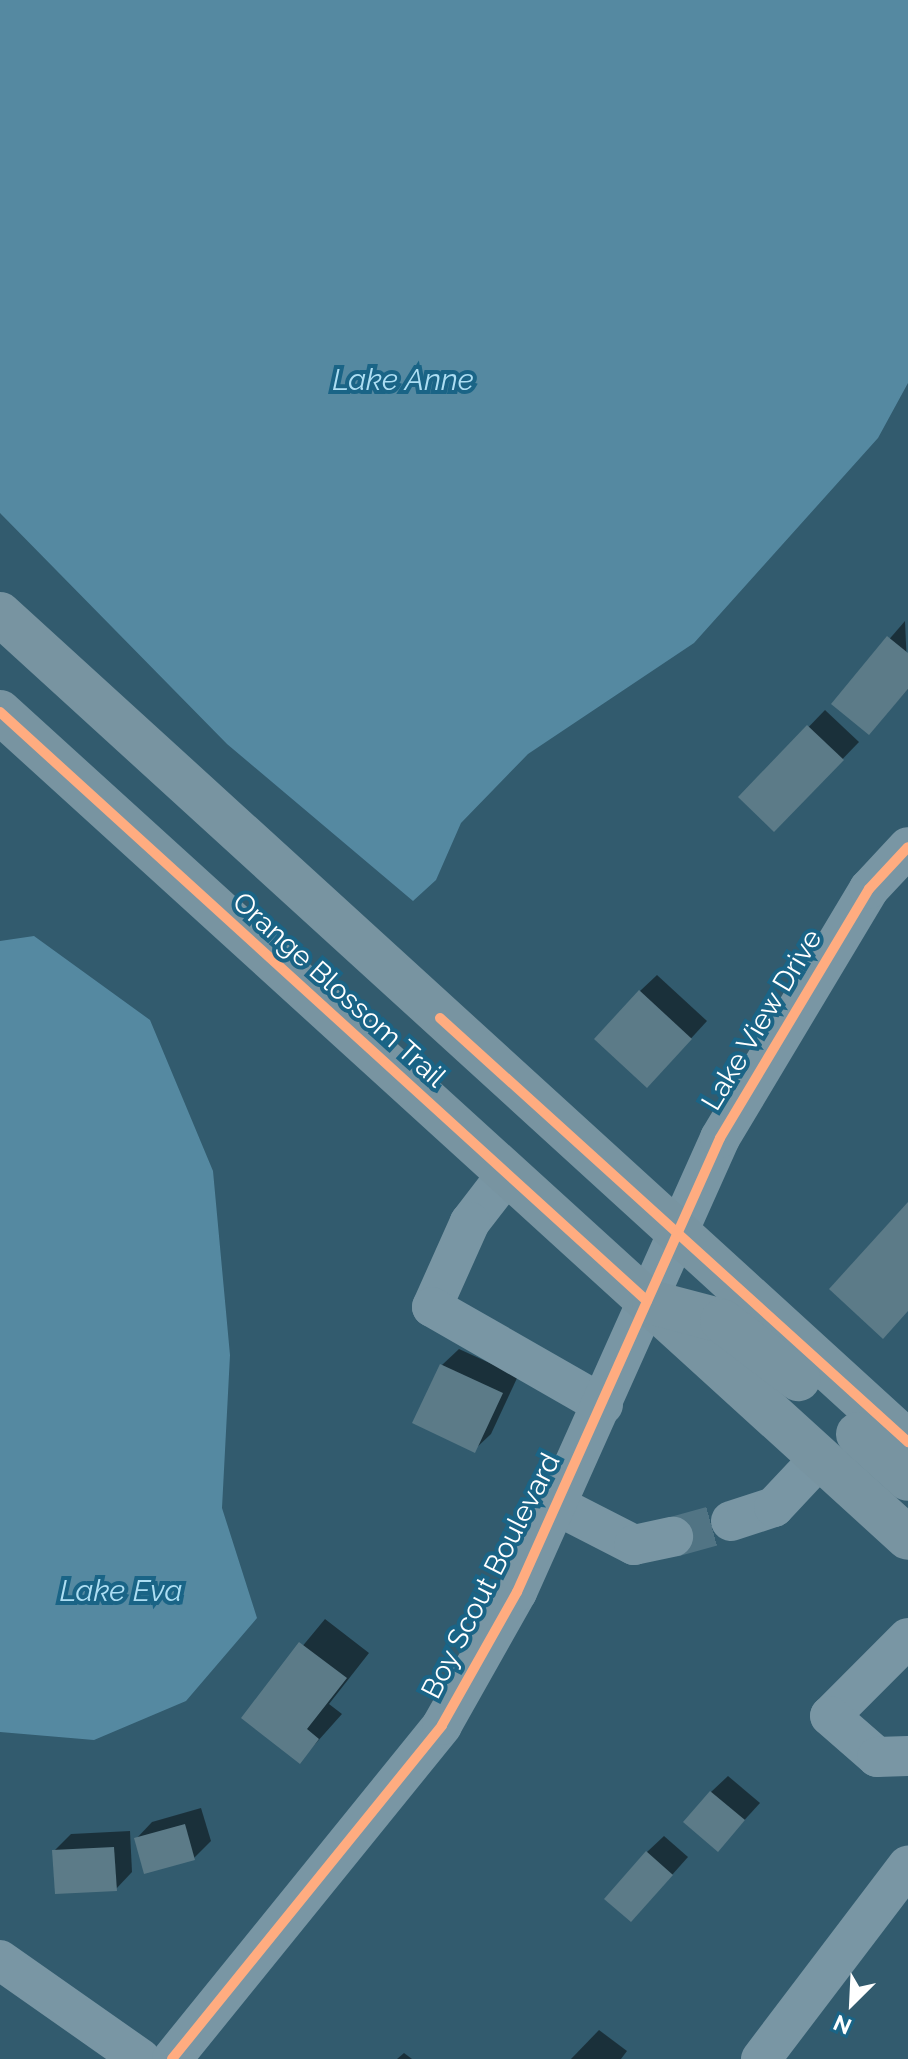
<!DOCTYPE html>
<html>
<head>
<meta charset="utf-8">
<style>
	body { margin:0 }
	#map { position:relative; width:908px; height:2059px; overflow:hidden; background:#325b6e; font-family:Raleway,sans-serif }
	div>[style] { position:absolute }
	[style*='--x'] { left:calc(var(--x)*1px); top:calc(var(--y)*1px); width:calc(var(--w)*1px); rotate:calc(var(--a)*1deg) }
	.water>* { inset:0; background:#5589a1 }
	.shadow>* { inset:0; background:#0007 }
	.building>* { inset:0; background:#5c7b88 }
	.minor-tunnel>* { height:40px; margin-top:-20px; transform-origin:0; background:repeating-linear-gradient(90deg,#517484 0 40px,transparent 0 60px) }
	.minor>* { height:40px; margin:-20px; padding:0 20px; transform-origin:20px; border-radius:20px; background:#7996a4 }
	.major>* { height:44px; margin:-22px; padding:0 22px; transform-origin:22px; border-radius:22px; background:#7894a1 }
	.cycleway>* { height:10px; margin:-5px; padding:0 5px; transform-origin:5px; border-radius:5px; background:#ffac80 }
	span { translate:-50% -50%; white-space:nowrap; text-align:center; line-height:1.15; -webkit-text-stroke:8px #1a6486; paint-order:stroke }
	.street-label { font-size:28px; color:#fff }
	.water-label { font-size:30px; color:#addef3; font-style:italic }
	.north { position:absolute; left:812px; top:1963px; width:80px; height:80px; -webkit-text-stroke:6px #1a6486; paint-order:stroke; rotate:204deg; font-size:22px; font-weight:700; line-height:32px; text-align:center; color:#fff }
	.north::after { content:''; display:block; margin:auto; width:28px; height:36px; background:#fff; clip-path:polygon(50% 0,100% 100%,50% 72%,0 100%) }
</style>
</head>
<body>
<div id="map">
	<div class="water">
		<i style="clip-path:polygon(0 0,908px 0,908px 383px,878px 438px,694px 643px,528px 754px,461px 823px,436px 880px,413px 901px,227px 744px,0 513px)"></i>
		<i style="clip-path:polygon(34px 936px,150px 1020px,213px 1171px,230px 1355px,222px 1508px,257px 1618px,186px 1701px,94px 1740px,0 1732px,0 941px)"></i>
	</div>
	<div class="shadow">
		<i style="clip-path:polygon(905px 621px,908px 689px,869px 733px,834px 703px)"></i>
		<i style="clip-path:polygon(825px 710px,859px 742px,774px 830px,741px 797px)"></i>
		<i style="clip-path:polygon(657px 975px,707px 1021px,663px 1069px,640px 991px)"></i>
		<i style="clip-path:polygon(459px 1349px,518px 1376px,491px 1434px,474px 1450px,442px 1365px)"></i>
		<i style="clip-path:polygon(325px 1619px,369px 1653px,329px 1704px,342px 1714px,300px 1761px,243px 1718px)"></i>
		<i style="clip-path:polygon(728px 1776px,760px 1803px,718px 1849px,711px 1792px)"></i>
		<i style="clip-path:polygon(201px 1808px,211px 1841px,194px 1858px,136px 1839px,152px 1822px)"></i>
		<i style="clip-path:polygon(130px 1831px,132px 1872px,116px 1889px,54px 1851px,71px 1834px)"></i>
		<i style="clip-path:polygon(664px 1836px,688px 1857px,647px 1903px,647px 1852px)"></i>
		<i style="clip-path:polygon(599px 2030px,627px 2051px,621px 2059px,571px 2059px)"></i>
		<i style="clip-path:polygon(404px 2053px,412px 2059px,397px 2059px)"></i>
	</div>
	<div class="building">
		<i style="clip-path:polygon(887px 636px,908px 653px,908px 689px,869px 735px,831px 704px)"></i>
		<i style="clip-path:polygon(807px 725px,844px 760px,774px 832px,738px 797px)"></i>
		<i style="clip-path:polygon(639px 990px,692px 1039px,647px 1088px,594px 1039px)"></i>
		<i style="clip-path:polygon(908px 1202px,908px 1311px,883px 1339px,829px 1289px)"></i>
		<i style="clip-path:polygon(440px 1364px,503px 1393px,475px 1453px,412px 1423px)"></i>
		<i style="clip-path:polygon(299px 1642px,347px 1678px,307px 1729px,319px 1739px,300px 1764px,241px 1718px)"></i>
		<i style="clip-path:polygon(710px 1791px,745px 1820px,718px 1852px,683px 1822px)"></i>
		<i style="clip-path:polygon(185px 1824px,195px 1860px,144px 1874px,134px 1838px)"></i>
		<i style="clip-path:polygon(114px 1847px,117px 1891px,55px 1894px,52px 1850px)"></i>
		<i style="clip-path:polygon(646px 1851px,673px 1875px,631px 1922px,604px 1899px)"></i>
	</div>
	<div class="minor-tunnel">
		<i style="--x:673;--y:1537;--w:60;--a:-15.4"></i>
	</div>
	<div class="minor">
		<i style="--x:507;--y:1174;--w:61;--a:127.6"></i>
		<i style="--x:470;--y:1222;--w:93;--a:114.1"></i>
		<i style="--x:432;--y:1307;--w:197;--a:29.8"></i>
		<i style="--x:556;--y:1505;--w:88;--a:27.1"></i>
		<i style="--x:634;--y:1545;--w:40;--a:-12"></i>
		<i style="--x:731;--y:1521;--w:45;--a:-18"></i>
		<i style="--x:774;--y:1507;--w:67;--a:-46.8"></i>
		<i style="--x:908;--y:1638;--w:110;--a:135"></i>
		<i style="--x:830;--y:1716;--w:62;--a:41.1"></i>
		<i style="--x:877;--y:1757;--w:31;--a:-2"></i>
		<i style="--x:0;--y:1960;--w:172;--a:35.1"></i>
		<i style="--x:172;--y:2059;--w:429;--a:-51"></i>
		<i style="--x:442;--y:1725;--w:153;--a:-60.6"></i>
		<i style="--x:517;--y:1592;--w:497;--a:-65.9"></i>
		<i style="--x:720;--y:1138;--w:290;--a:-59.1"></i>
		<i style="--x:869;--y:889;--w:57;--a:-47.1"></i>
		<i style="--x:761;--y:2059;--w:243;--a:-52.8"></i>
	</div>
	<div class="major">
		<i style="--x:0;--y:614;--w:1229;--a:42.36"></i>
		<i style="--x:0;--y:712;--w:1227;--a:42.29"></i>
		<i style="--x:654;--y:1303;--w:70;--a:14.8"></i>
		<i style="--x:722;--y:1321;--w:96;--a:37.3"></i>
		<i style="--x:858;--y:1434;--w:67;--a:42"></i>
	</div>
	<div class="cycleway">
		<i style="--x:0;--y:712;--w:875;--a:42.31"></i>
		<i style="--x:440;--y:1018;--w:632;--a:42.18"></i>
		<i style="--x:172;--y:2059;--w:429;--a:-51"></i>
		<i style="--x:442;--y:1725;--w:153;--a:-60.6"></i>
		<i style="--x:517;--y:1592;--w:497;--a:-65.9"></i>
		<i style="--x:720;--y:1138;--w:290;--a:-59.1"></i>
		<i style="--x:869;--y:889;--w:57;--a:-47.1"></i>
	</div>
	<div class="street-label">
		<span style="left:339px;top:990px;rotate:42deg">Orange Blossom Trail</span>
		<span style="left:762px;top:1020px;rotate:-59deg">Lake View Drive</span>
		<span style="left:491px;top:1576px;rotate:-63deg">Boy Scout Boulevard</span>
	</div>
	<div class="water-label">
		<span style="left:403px;top:380px">Lake Anne</span>
		<span style="left:121px;top:1591px">Lake Eva</span>
	</div>
	<div class="north">N</div>
</div>
</body>
</html>
